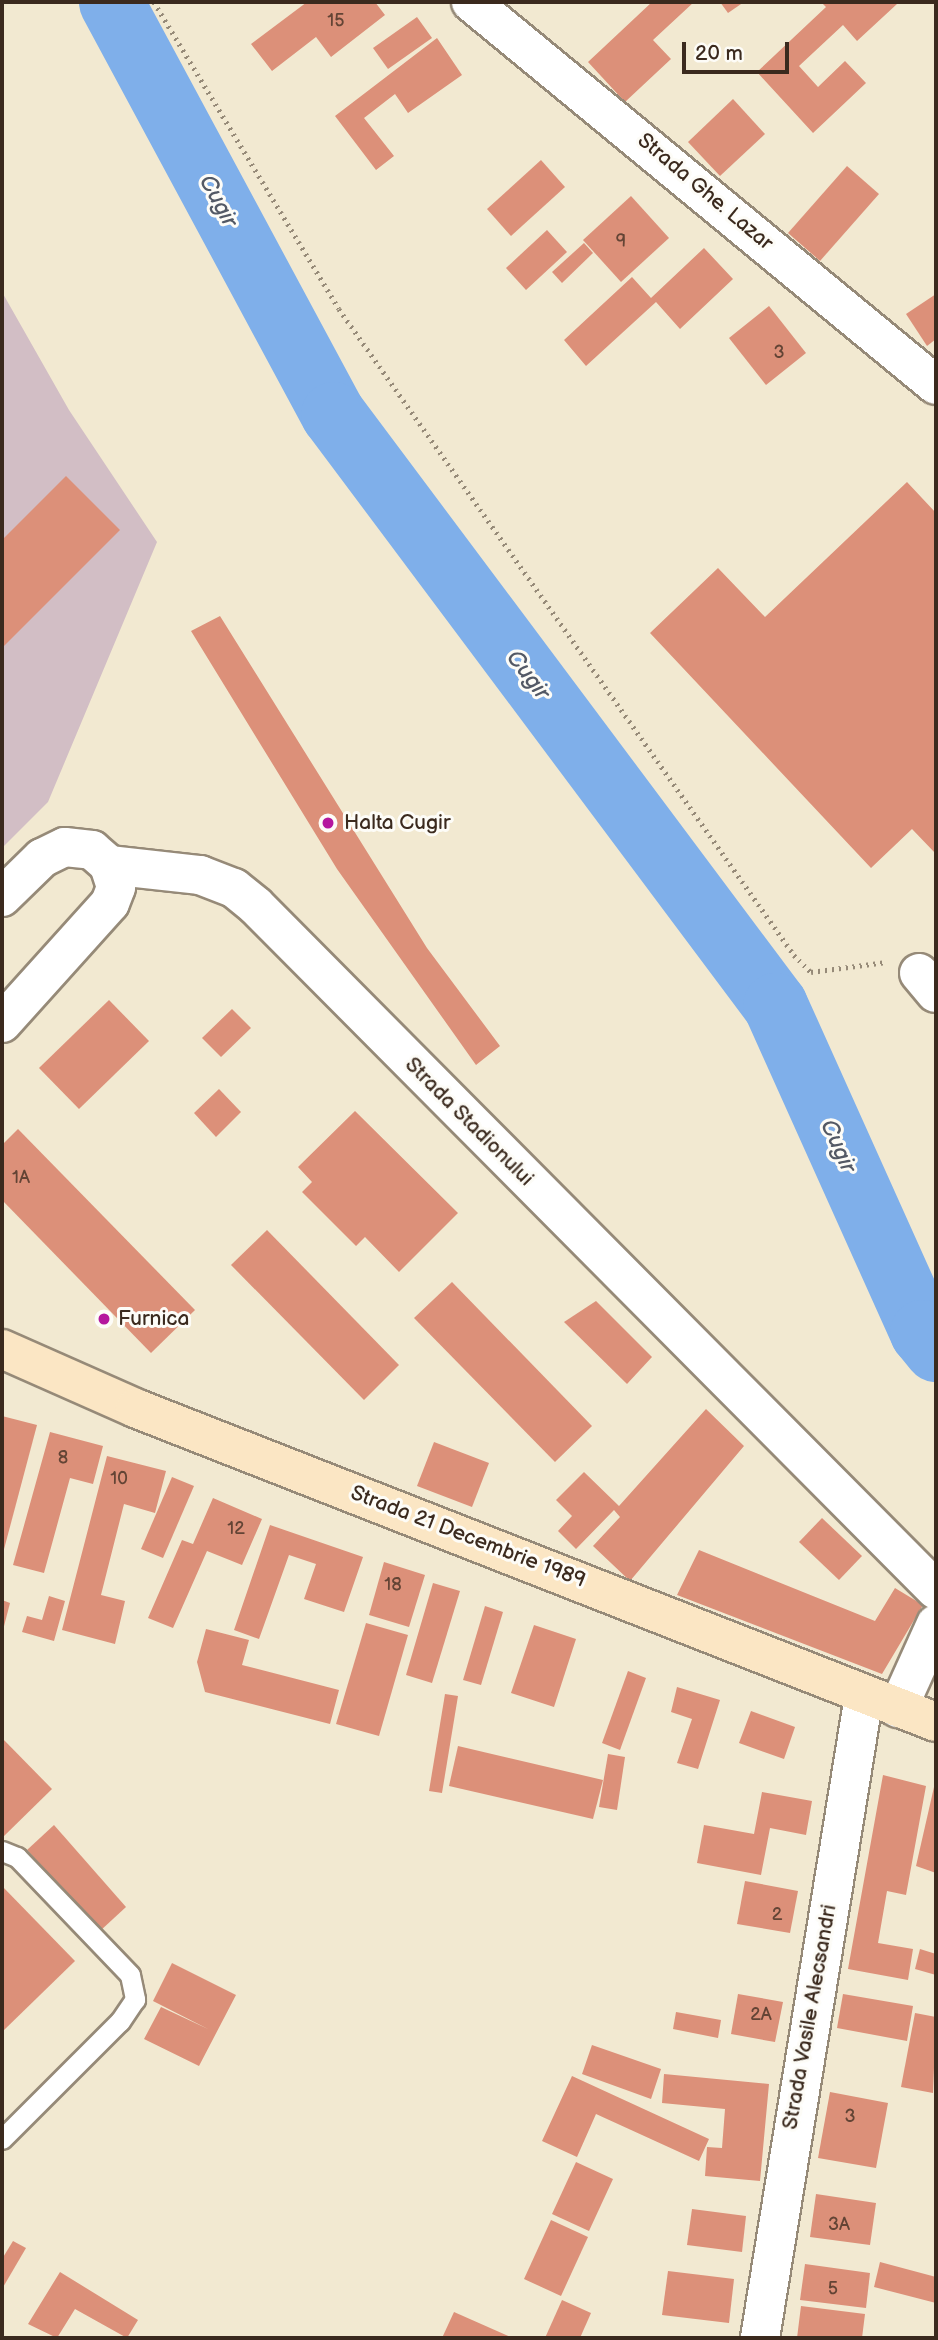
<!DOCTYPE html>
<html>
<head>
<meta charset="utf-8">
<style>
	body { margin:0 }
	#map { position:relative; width:938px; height:2340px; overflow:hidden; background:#f2e9d1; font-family:"Balsamiq Sans",sans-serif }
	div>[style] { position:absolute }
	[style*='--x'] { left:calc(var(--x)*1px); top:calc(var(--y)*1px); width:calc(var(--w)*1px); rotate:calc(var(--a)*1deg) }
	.industrial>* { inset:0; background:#d2bec5 }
	.river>* { height:65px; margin:-32.5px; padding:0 32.5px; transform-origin:32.5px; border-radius:32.5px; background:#7fafea }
	.building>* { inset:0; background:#dc9079 }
	.path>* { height:4.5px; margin-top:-2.25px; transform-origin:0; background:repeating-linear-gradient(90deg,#968a78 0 2px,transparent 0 7px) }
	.roads { filter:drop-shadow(2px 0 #968a78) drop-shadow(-2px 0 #968a78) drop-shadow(0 2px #968a78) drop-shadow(0 -2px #968a78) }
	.lane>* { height:19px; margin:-9.5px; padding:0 9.5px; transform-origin:9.5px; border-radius:9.5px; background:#fff }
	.street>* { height:38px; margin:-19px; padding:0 19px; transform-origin:19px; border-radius:19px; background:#fff }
	.secondary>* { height:38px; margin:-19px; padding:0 19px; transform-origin:19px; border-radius:19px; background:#fbe6c4 }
	.dots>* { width:19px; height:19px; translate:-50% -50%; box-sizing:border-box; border:4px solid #fdfcf7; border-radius:50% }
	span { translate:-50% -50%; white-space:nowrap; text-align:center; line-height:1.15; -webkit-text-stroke:6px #fdfcf7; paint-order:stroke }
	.number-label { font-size:18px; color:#634435 }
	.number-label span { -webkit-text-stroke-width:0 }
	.street-label { font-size:21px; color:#3b2a1e }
	.poi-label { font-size:21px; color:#3b2a1e }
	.left { translate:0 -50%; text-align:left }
	.water-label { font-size:23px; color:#535965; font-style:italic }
	.frame { position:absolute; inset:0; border:4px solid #3b2a1e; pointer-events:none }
	.scale { position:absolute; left:682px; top:42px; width:107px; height:32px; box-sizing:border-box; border:4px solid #3b2a1e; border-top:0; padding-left:9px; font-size:21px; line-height:24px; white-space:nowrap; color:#3b2a1e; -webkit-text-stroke:5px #fdfcf7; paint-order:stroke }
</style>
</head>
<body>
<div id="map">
	<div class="industrial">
		<i style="clip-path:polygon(2px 292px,69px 410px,157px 542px,48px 802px,2px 848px)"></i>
	</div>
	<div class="river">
		<i style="--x:111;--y:2;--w:468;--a:61.7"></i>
		<i style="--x:333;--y:414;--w:738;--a:53.21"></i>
		<i style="--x:775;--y:1005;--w:359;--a:65.8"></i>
		<i style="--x:922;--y:1332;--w:22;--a:51"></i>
	</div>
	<div class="building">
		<i style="clip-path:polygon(307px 2px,375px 2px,385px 15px,331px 57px,316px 37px,272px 71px,251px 44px)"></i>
		<i style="clip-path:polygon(652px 2px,694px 2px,653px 40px,671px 59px,625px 102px,588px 62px)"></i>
		<i style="clip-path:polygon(720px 2px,744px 2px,728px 13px)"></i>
		<i style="clip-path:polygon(821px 2px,897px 4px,857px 41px,843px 25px,799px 66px,818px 87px,845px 61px,866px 83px,813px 133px,757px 72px,826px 7px)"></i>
		<i style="clip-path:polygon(417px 17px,432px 38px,388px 69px,373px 48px)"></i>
		<i style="clip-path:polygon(437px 38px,462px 75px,408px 113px,395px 94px,364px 118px,394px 156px,376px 170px,335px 116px)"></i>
		<i style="clip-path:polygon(733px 99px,765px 134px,720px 176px,688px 142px)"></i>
		<i style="clip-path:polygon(541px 160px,565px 187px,511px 236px,487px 209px)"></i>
		<i style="clip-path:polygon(847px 166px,879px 194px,820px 261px,788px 233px)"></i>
		<i style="clip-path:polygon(631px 196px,669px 238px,621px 282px,583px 240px)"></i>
		<i style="clip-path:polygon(547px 230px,567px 252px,526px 290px,506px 268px)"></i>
		<i style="clip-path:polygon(584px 243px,593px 253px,562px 283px,552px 272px)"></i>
		<i style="clip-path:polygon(704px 248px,733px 279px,680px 329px,656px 302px,586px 366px,564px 340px,632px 277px,651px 298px)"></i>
		<i style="clip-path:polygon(936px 294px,936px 339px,927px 346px,906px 314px)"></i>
		<i style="clip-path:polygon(769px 306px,806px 353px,766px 385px,729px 338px)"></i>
		<i style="clip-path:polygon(66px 476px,120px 530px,2px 648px,2px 540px)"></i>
		<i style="clip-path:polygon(907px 482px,936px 513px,936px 854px,912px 829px,871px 868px,650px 633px,718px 568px,765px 617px)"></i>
		<i style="clip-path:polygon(220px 616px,427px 948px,500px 1046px,476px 1065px,337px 869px,191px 631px)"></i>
		<i style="clip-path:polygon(109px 1000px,149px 1041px,79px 1109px,39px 1068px)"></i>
		<i style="clip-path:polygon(232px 1009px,251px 1028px,221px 1057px,202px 1038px)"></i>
		<i style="clip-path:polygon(219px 1089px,241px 1112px,216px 1137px,194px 1113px)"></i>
		<i style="clip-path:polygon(355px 1111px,458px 1213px,399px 1272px,365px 1237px,356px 1246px,302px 1192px,312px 1182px,298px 1167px)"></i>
		<i style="clip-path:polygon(18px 1129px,195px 1310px,151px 1353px,2px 1200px,2px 1145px)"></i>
		<i style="clip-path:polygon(267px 1230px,399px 1365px,364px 1400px,231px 1265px)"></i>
		<i style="clip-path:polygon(452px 1282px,592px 1426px,555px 1462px,414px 1318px)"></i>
		<i style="clip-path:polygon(596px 1301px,652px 1357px,627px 1384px,564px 1322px)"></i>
		<i style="clip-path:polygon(706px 1409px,744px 1446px,630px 1581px,593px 1546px,620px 1517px,614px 1510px,576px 1549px,558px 1531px,572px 1516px,556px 1500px,584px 1472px,619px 1506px)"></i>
		<i style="clip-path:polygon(2px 1416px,37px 1425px,3px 1553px,2px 1553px)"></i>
		<i style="clip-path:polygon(50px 1432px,103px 1446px,93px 1484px,70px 1478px,44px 1573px,13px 1565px)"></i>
		<i style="clip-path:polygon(434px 1442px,489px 1463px,472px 1507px,417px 1486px)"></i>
		<i style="clip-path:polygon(107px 1456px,166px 1471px,155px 1513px,124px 1504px,101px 1595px,125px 1601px,115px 1644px,62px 1630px)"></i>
		<i style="clip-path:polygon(172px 1477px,194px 1486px,163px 1558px,141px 1549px)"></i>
		<i style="clip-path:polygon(213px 1498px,262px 1519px,242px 1565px,207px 1551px,173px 1628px,148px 1618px,182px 1540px,193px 1544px)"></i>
		<i style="clip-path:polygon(822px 1518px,862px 1556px,839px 1580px,799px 1542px)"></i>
		<i style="clip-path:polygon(270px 1525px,363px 1557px,344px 1612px,304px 1599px,316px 1564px,289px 1555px,259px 1639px,234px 1630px)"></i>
		<i style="clip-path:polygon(699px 1550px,875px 1621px,895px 1588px,923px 1605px,882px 1674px,677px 1595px)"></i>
		<i style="clip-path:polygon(384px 1562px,425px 1575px,409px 1627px,369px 1615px)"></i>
		<i style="clip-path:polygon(433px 1583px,460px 1591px,432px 1683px,406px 1675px)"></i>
		<i style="clip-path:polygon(49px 1596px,65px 1601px,54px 1641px,22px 1632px,27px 1616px,42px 1620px)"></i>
		<i style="clip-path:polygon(2px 1600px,10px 1603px,3px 1630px,2px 1629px)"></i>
		<i style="clip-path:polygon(485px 1606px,503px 1612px,481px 1685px,463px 1680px)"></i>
		<i style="clip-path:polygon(366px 1623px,408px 1635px,379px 1736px,336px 1724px)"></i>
		<i style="clip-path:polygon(534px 1625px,576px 1639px,554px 1707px,511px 1693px)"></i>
		<i style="clip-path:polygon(206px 1629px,249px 1640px,242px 1665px,339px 1690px,330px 1724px,205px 1692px,197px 1662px)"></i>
		<i style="clip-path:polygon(628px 1671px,646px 1678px,620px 1750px,602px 1743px)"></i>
		<i style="clip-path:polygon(677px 1687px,720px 1700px,698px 1769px,677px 1763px,692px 1719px,671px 1712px)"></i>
		<i style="clip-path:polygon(445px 1694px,458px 1696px,442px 1793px,429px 1791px)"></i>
		<i style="clip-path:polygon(751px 1711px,795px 1727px,784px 1759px,739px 1743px)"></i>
		<i style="clip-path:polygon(2px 1738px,52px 1789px,2px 1838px)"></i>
		<i style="clip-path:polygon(458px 1746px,603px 1780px,593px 1819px,449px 1786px)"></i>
		<i style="clip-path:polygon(608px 1754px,625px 1757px,617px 1810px,599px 1807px)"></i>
		<i style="clip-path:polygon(883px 1775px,926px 1786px,906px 1895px,887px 1891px,878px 1943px,913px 1949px,908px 1980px,848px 1969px)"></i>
		<i style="clip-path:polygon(934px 1787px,936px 1788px,936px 1873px,916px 1866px)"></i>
		<i style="clip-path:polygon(762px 1792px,812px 1801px,806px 1835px,770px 1828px,761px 1875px,697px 1863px,704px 1825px,754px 1834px)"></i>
		<i style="clip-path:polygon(54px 1825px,126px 1907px,100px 1931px,27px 1850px)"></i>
		<i style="clip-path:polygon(745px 1881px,798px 1891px,790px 1933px,737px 1924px)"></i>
		<i style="clip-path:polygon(2px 1886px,75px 1961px,2px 2032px)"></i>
		<i style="clip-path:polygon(920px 1949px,936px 1954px,936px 1975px,915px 1969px)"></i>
		<i style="clip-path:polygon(172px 1963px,236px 1995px,199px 2066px,144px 2039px,161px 2007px,208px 2029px,153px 2001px)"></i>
		<i style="clip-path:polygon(738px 1994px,783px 2002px,775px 2042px,731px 2034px)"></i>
		<i style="clip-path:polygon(843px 1994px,913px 2006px,907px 2041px,837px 2028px)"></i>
		<i style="clip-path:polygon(676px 2012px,721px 2020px,718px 2038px,673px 2029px)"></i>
		<i style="clip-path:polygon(915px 2013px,936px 2017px,933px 2093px,901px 2087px)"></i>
		<i style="clip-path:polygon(592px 2045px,661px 2069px,651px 2099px,582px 2074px)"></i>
		<i style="clip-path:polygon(664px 2074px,769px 2084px,760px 2181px,705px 2176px,707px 2147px,722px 2148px,725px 2109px,662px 2103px)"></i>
		<i style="clip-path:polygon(572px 2076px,709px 2139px,699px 2161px,596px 2114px,577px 2157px,542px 2141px)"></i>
		<i style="clip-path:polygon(830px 2092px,888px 2103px,876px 2168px,818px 2158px)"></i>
		<i style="clip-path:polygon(576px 2162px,613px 2179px,589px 2231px,552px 2214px)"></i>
		<i style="clip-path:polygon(816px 2194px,876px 2203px,870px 2245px,810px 2237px)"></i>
		<i style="clip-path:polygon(692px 2209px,746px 2216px,742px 2252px,687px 2245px)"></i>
		<i style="clip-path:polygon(551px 2220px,588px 2237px,561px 2296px,524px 2279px)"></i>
		<i style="clip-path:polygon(13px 2241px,26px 2248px,2px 2289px,2px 2259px)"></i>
		<i style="clip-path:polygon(880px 2262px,936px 2277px,936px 2303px,874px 2287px)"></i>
		<i style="clip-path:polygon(805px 2264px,870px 2273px,866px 2308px,800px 2300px)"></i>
		<i style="clip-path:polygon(668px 2271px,734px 2279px,729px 2323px,662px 2315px)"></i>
		<i style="clip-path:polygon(60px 2272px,138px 2320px,127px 2338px,75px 2309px,57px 2338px,28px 2324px)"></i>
		<i style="clip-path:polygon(562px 2300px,591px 2313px,580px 2338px,545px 2338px)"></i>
		<i style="clip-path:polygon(801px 2306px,865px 2314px,862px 2338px,797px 2338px)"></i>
		<i style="clip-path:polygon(454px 2312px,513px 2338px,442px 2338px)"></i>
	</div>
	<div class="path">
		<i style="--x:154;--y:2;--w:358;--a:58.9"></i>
		<i style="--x:339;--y:309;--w:790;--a:54.84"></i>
		<i style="--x:794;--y:955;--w:24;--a:45"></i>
		<i style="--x:811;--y:972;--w:76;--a:-7.6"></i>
	</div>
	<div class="roads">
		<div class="lane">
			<i style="--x:2;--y:1851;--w:16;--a:22"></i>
			<i style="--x:17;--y:1857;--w:163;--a:46.2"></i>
			<i style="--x:130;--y:1975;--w:25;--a:78"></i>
			<i style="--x:135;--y:1999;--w:27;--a:124"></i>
			<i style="--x:120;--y:2021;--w:167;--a:135"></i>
		</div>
		<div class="street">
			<i style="--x:471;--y:2;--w:602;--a:39.48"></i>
			<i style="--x:109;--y:865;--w:92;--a:6.3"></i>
			<i style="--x:200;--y:875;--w:36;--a:21"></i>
			<i style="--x:234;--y:888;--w:28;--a:39"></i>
			<i style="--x:256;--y:906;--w:964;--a:45.17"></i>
			<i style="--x:2;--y:897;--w:56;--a:-44.3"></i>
			<i style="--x:42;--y:858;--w:25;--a:-26"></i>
			<i style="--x:65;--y:847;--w:27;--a:6"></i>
			<i style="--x:92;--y:850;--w:23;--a:41"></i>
			<i style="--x:919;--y:973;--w:26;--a:50"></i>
			<i style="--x:2;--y:1023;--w:161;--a:-48"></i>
			<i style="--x:110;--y:903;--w:17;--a:-69"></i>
			<i style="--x:116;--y:887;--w:23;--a:-108"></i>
			<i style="--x:898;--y:1708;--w:92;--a:-65.7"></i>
			<i style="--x:760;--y:2338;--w:650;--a:-80.8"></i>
		</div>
		<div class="secondary">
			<i style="--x:2;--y:1349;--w:145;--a:23.9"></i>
			<i style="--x:135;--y:1408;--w:860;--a:21.41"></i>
		</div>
	</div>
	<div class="dots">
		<i style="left:328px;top:823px;background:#b5179e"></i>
		<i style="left:104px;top:1319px;background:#b5179e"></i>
	</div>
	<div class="number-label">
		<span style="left:336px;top:21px">15</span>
		<span style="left:621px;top:242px">9</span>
		<span style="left:779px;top:353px">3</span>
		<span style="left:21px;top:1178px">1A</span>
		<span style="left:63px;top:1458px">8</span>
		<span style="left:119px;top:1479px">10</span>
		<span style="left:236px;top:1529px">12</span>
		<span style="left:393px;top:1585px">18</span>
		<span style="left:777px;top:1915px">2</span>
		<span style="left:761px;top:2015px">2A</span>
		<span style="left:850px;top:2117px">3</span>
		<span style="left:839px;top:2225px">3A</span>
		<span style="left:833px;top:2289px">5</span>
	</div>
	<div class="street-label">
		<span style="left:705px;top:192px;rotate:40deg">Strada Ghe. Lazar</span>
		<span style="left:469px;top:1122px;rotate:45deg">Strada Stadionului</span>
		<span style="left:468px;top:1537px;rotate:21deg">Strada 21 Decembrie 1989</span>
		<span style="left:810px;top:2017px;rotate:-80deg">Strada Vasile Alecsandri</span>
	</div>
	<div class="poi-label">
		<span class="left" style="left:344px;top:823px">Halta Cugir</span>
		<span class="left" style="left:118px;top:1319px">Furnica</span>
	</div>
	<div class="water-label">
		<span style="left:218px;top:201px;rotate:62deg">Cugir</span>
		<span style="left:528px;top:675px;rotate:53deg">Cugir</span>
		<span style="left:838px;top:1146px;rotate:66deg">Cugir</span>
	</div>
	<div class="frame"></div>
	<div class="scale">20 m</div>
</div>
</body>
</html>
